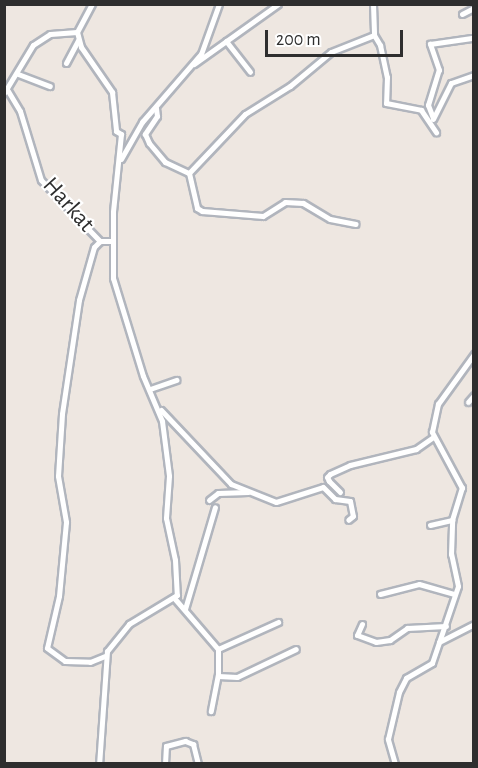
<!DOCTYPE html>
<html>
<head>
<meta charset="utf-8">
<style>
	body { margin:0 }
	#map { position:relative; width:478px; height:768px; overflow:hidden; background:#eee7e1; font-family:"Alegreya Sans",sans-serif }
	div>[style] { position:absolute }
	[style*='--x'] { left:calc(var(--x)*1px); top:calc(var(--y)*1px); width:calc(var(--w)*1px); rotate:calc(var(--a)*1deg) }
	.roads { filter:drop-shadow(2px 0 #b1b5bd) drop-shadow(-2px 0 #b1b5bd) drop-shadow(0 2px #b1b5bd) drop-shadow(0 -2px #b1b5bd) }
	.minor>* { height:5px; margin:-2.5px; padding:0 2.5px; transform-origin:2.5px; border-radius:2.5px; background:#fff }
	span { translate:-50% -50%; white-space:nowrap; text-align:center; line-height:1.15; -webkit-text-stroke:4.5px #fff; paint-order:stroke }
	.street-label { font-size:24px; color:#2e2e2e }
	.frame { position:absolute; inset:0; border:6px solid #2e2e2e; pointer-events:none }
	.scale { position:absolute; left:265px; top:30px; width:138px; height:27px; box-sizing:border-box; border:3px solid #2e2e2e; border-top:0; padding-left:8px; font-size:18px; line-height:21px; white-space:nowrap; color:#2e2e2e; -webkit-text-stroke:4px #fff; paint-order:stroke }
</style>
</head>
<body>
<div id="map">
	<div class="roads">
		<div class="minor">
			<i style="--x:373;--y:4;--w:31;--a:88"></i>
			<i style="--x:374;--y:35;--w:12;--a:59"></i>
			<i style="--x:380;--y:45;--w:33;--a:78"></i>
			<i style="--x:387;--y:77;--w:26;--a:92"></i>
			<i style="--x:386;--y:103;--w:36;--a:11"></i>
			<i style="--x:421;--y:110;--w:27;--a:56"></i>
			<i style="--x:462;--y:14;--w:13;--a:-27"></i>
			<i style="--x:77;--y:32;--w:32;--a:-62"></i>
			<i style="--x:226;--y:41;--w:39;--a:52"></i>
			<i style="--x:66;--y:63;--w:26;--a:-62"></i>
			<i style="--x:194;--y:64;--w:103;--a:-35.5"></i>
			<i style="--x:18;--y:74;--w:34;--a:21"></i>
			<i style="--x:8;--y:91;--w:23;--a:59"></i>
			<i style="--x:20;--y:111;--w:72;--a:73.1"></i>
			<i style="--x:41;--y:180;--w:85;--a:46"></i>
			<i style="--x:100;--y:241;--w:12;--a:0"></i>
			<i style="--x:4;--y:93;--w:56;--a:-58.9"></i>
			<i style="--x:33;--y:45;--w:20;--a:-33"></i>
			<i style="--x:50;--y:34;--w:27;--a:-4"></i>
			<i style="--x:77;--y:32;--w:16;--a:75"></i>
			<i style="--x:81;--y:47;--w:55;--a:55.4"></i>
			<i style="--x:112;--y:92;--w:39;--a:84"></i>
			<i style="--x:116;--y:131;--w:6;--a:31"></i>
			<i style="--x:121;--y:134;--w:78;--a:95.9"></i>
			<i style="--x:113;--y:212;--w:66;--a:90"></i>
			<i style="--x:113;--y:278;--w:102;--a:73"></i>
			<i style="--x:143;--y:376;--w:49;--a:67.1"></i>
			<i style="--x:162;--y:421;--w:55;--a:82.7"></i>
			<i style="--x:169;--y:476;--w:42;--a:94.1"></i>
			<i style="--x:166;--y:518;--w:43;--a:77.9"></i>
			<i style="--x:175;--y:560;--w:35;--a:87"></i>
			<i style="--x:177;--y:595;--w:56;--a:148.9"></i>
			<i style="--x:129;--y:624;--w:35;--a:129"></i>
			<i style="--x:107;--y:651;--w:113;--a:94"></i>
			<i style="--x:156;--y:108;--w:8;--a:83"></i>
			<i style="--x:157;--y:116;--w:22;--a:124"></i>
			<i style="--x:145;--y:134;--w:10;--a:66"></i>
			<i style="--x:149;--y:143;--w:25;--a:50"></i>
			<i style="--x:165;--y:162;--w:26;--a:25"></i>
			<i style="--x:189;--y:173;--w:81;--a:-46.5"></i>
			<i style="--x:245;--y:114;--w:53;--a:-31.9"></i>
			<i style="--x:290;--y:86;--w:53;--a:-39.7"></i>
			<i style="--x:331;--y:52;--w:46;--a:-21.6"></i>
			<i style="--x:433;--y:118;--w:14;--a:-111"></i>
			<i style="--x:428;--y:105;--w:37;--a:-73"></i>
			<i style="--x:439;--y:70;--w:28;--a:-109"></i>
			<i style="--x:430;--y:44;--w:42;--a:-8.1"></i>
			<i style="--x:433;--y:119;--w:40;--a:-63.4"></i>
			<i style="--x:451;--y:83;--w:24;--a:-19"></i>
			<i style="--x:121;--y:159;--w:43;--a:-60.4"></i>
			<i style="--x:142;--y:122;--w:90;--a:-49.1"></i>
			<i style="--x:201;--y:54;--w:53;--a:-70.2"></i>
			<i style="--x:189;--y:173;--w:36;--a:77"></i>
			<i style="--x:197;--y:208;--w:6;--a:31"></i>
			<i style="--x:202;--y:211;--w:61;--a:4.7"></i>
			<i style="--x:263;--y:216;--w:26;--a:-32"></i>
			<i style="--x:285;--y:202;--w:18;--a:3"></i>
			<i style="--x:303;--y:203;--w:31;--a:31"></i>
			<i style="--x:330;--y:219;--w:26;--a:11"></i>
			<i style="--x:100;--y:241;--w:8;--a:135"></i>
			<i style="--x:94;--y:247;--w:55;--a:105.8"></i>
			<i style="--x:79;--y:300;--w:115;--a:98.5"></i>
			<i style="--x:62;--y:414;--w:62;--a:93.7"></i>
			<i style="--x:58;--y:476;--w:47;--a:80.1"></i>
			<i style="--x:66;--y:522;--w:74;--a:95.4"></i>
			<i style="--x:59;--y:596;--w:53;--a:103"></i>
			<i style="--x:47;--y:648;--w:22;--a:36"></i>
			<i style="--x:65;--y:661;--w:25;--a:2"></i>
			<i style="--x:90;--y:662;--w:16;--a:-22"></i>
			<i style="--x:150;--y:389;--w:28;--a:-19"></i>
			<i style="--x:468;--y:402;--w:9;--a:-49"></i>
			<i style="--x:161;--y:410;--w:102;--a:46.6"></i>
			<i style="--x:231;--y:484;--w:48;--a:21.8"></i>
			<i style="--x:276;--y:502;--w:49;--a:-17.7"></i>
			<i style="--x:323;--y:487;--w:17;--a:45"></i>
			<i style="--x:335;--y:499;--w:15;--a:8"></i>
			<i style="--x:350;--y:501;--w:15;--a:79"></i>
			<i style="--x:353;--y:516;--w:6;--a:141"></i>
			<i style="--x:340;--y:492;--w:16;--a:-135"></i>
			<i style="--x:329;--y:481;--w:4;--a:-117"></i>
			<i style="--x:327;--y:477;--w:4;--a:-45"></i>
			<i style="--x:330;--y:474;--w:22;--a:-24"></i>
			<i style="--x:350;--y:465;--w:68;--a:-13.6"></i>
			<i style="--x:416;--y:449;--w:21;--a:-35"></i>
			<i style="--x:209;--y:500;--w:11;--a:-38"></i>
			<i style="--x:218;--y:493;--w:30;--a:-2"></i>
			<i style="--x:430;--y:525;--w:23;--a:-13"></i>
			<i style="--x:380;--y:594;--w:40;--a:-14.4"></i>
			<i style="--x:419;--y:584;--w:36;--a:16"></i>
			<i style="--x:175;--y:599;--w:66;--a:49.3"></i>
			<i style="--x:218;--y:649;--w:25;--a:90"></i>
			<i style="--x:218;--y:674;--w:38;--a:101"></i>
			<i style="--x:185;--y:609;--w:106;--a:-73.6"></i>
			<i style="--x:362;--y:624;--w:12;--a:114"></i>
			<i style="--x:357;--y:635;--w:20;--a:20"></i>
			<i style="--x:376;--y:642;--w:14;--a:-8"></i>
			<i style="--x:390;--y:640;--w:21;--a:-35"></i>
			<i style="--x:407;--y:628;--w:39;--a:-3"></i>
			<i style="--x:439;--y:642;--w:39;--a:-27"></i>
			<i style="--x:218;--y:649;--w:66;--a:-24.2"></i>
			<i style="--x:218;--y:676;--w:19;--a:3"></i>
			<i style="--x:237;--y:677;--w:65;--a:-25.4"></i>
			<i style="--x:165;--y:764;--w:18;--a:-87"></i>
			<i style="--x:166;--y:746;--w:20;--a:-15"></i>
			<i style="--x:185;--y:741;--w:9;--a:21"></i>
			<i style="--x:193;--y:744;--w:21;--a:76"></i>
			<i style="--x:395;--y:764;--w:26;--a:-106"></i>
			<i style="--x:388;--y:739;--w:48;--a:-76.8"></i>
			<i style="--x:399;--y:692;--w:16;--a:-63"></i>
			<i style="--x:406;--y:678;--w:30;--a:-30"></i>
			<i style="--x:432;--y:663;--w:81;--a:-71.3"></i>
			<i style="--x:458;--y:586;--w:33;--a:-102"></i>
			<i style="--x:451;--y:554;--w:34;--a:-88"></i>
			<i style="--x:452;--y:520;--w:34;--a:-73"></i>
			<i style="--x:462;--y:488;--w:64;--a:-118.2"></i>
			<i style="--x:432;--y:432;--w:29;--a:-78"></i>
			<i style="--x:438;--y:404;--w:62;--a:-54.2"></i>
		</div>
	</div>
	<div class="street-label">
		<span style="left:68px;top:205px;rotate:48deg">Harkat</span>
	</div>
	<div class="frame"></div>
	<div class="scale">200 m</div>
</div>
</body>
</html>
